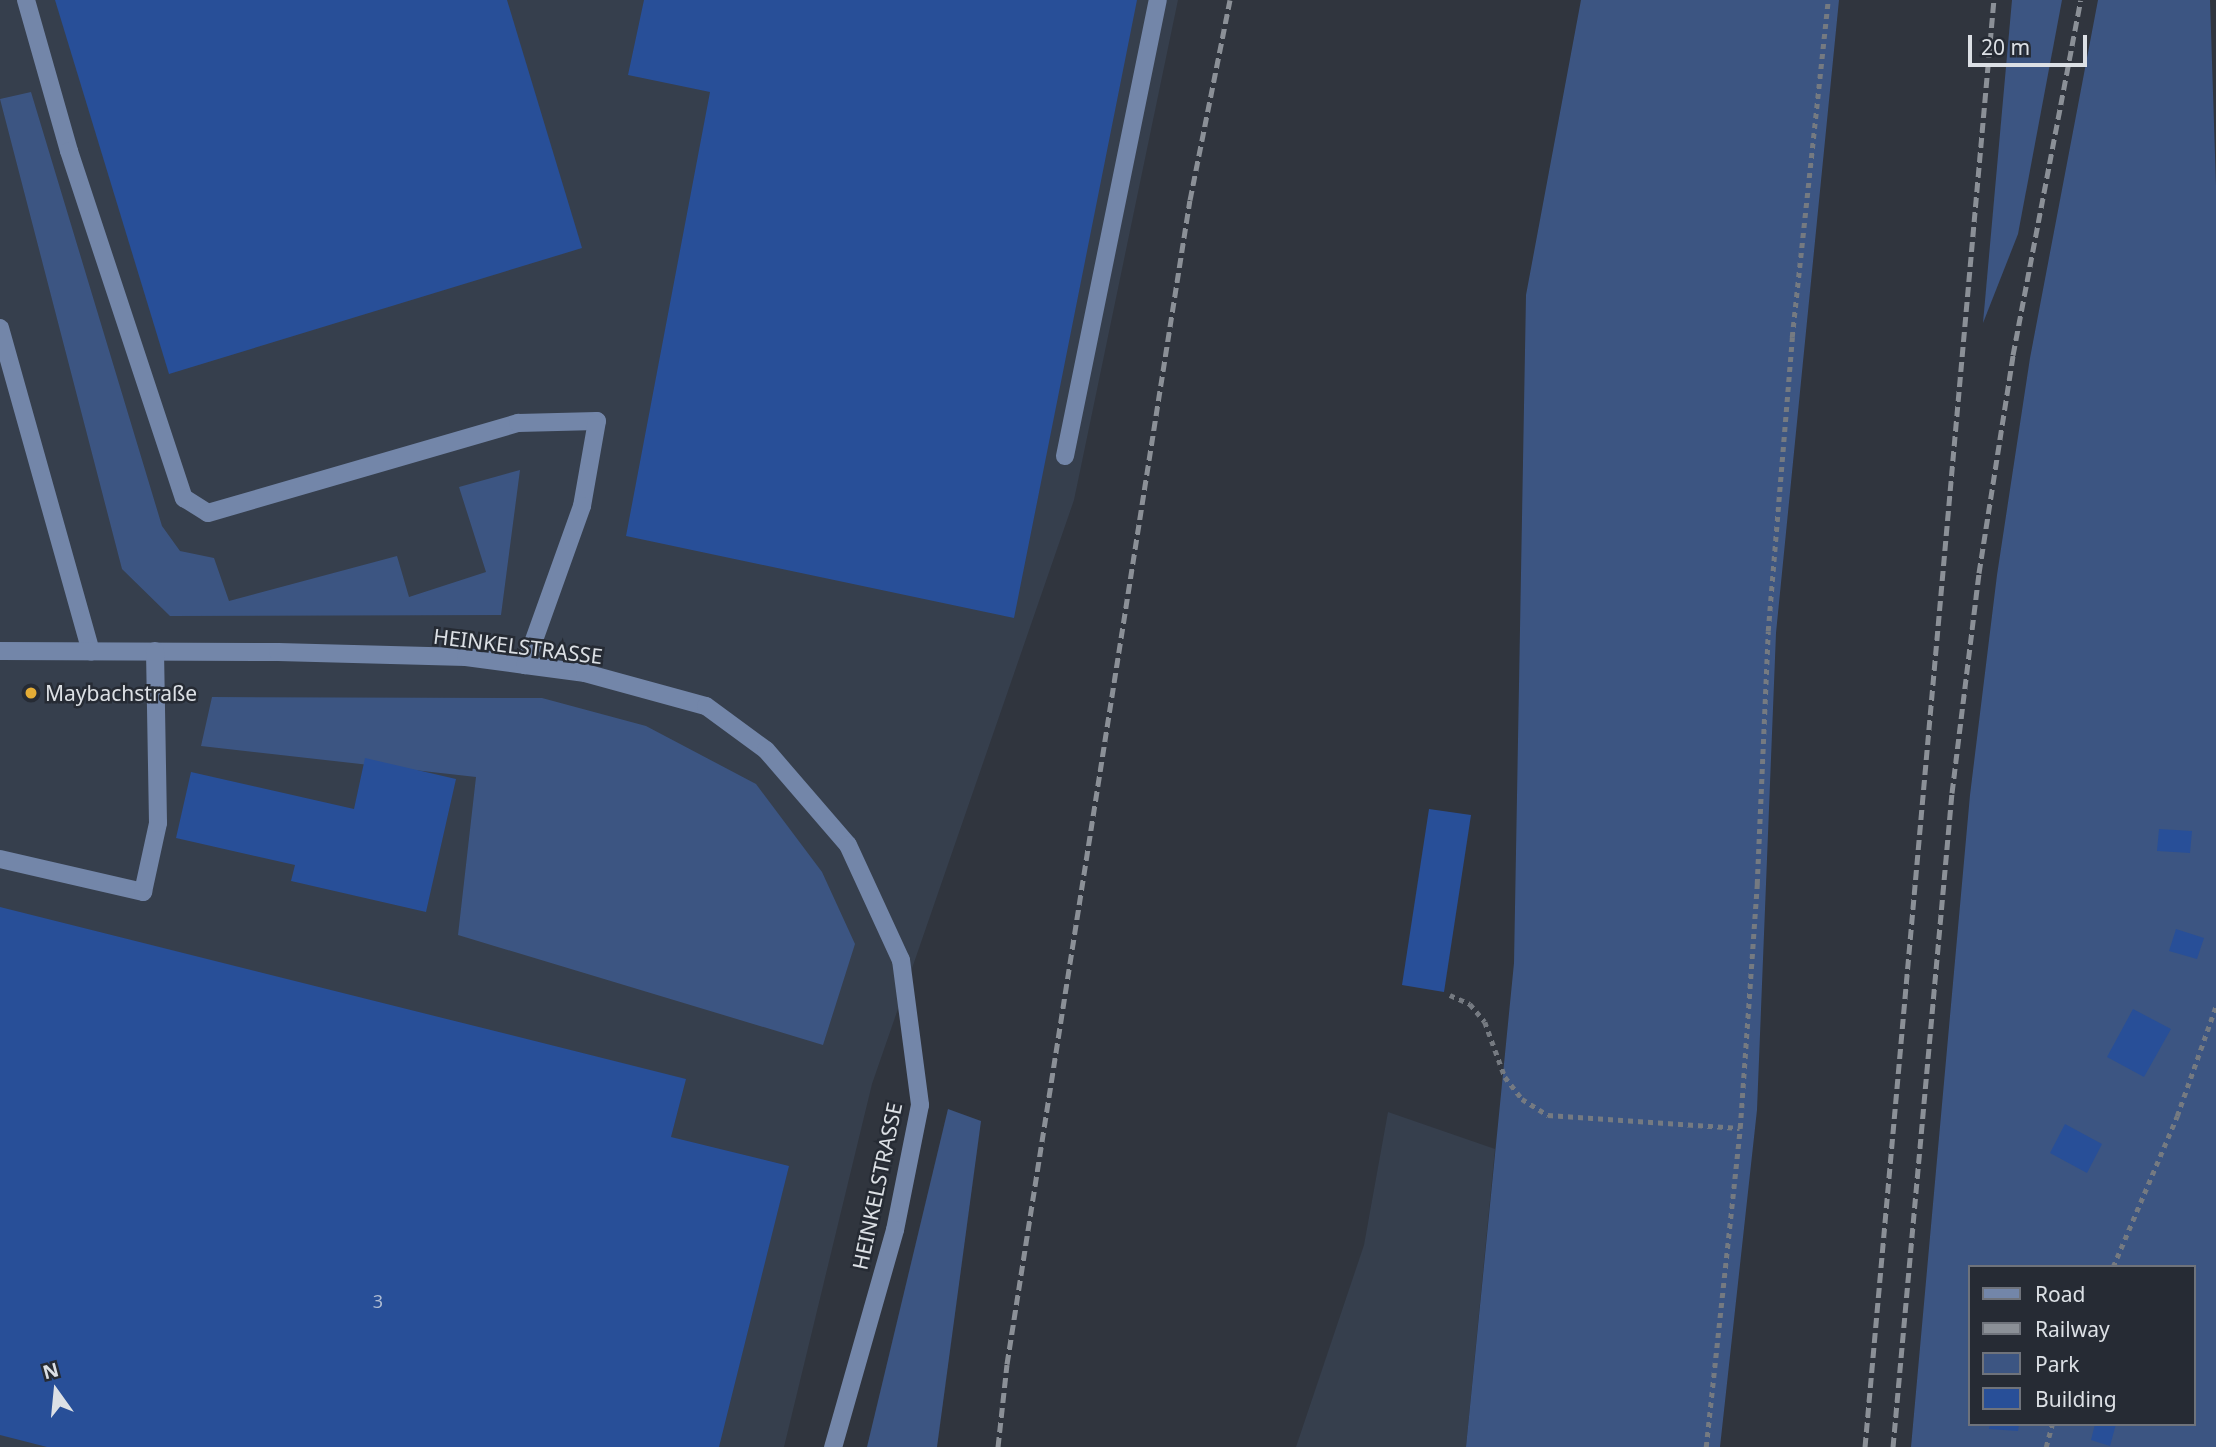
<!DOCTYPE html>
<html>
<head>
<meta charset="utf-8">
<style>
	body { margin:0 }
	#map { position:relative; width:2216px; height:1447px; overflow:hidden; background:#30353e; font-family:"Noto Sans",sans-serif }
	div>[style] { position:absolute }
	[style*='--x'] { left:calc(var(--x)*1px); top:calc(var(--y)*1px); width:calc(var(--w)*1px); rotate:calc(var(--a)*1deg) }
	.built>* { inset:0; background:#363f4d }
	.green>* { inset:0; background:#3c5582 }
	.building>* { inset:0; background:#284f98 }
	.path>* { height:4.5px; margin-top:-2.25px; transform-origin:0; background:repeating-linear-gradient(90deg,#757a81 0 5px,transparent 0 10px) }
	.minor>* { height:18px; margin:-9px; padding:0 9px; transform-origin:9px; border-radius:9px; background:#7386a9 }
	.rail>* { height:5px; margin-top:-2.5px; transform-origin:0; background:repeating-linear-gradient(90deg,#8b9097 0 10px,transparent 0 15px) }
	.dots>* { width:19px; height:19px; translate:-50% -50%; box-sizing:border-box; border:4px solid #262b34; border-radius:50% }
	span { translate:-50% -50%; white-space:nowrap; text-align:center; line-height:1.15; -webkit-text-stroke:5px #262b34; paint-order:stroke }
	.number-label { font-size:18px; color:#afbcd2 }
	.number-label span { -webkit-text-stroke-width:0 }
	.street-label { font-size:21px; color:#dce0e5 }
	.poi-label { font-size:21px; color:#dce0e5 }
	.left { translate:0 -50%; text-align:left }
	.legend { position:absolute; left:1968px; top:1265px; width:228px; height:161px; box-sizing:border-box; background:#262b34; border:2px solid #6f737b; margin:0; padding:9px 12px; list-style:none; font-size:21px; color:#dce0e5 }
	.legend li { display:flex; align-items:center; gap:14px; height:35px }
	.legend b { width:35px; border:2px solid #6f737b }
	.north { position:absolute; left:21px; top:1356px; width:70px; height:70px; -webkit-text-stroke:5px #262b34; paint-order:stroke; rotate:345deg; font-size:19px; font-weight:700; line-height:28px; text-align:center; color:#dce0e5 }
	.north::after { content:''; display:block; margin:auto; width:24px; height:32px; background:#dce0e5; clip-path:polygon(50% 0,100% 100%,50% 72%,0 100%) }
	.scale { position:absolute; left:1968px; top:35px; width:119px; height:32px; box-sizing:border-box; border:4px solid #dce0e5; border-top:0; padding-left:9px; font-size:21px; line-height:24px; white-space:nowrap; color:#dce0e5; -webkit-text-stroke:5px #262b34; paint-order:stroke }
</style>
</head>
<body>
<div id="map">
	<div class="built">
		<i style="clip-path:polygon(0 0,1178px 0,1074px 500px,872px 1084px,784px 1447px,0 1447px)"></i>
		<i style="clip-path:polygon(1388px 1112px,1495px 1149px,1466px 1447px,1296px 1447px,1364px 1245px)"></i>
	</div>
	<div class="green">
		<i style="clip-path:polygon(1581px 0,1839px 0,1776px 633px,1757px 1110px,1720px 1447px,1466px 1447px,1514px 963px,1526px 295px)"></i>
		<i style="clip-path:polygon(2012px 0,2062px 0,2018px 234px,1983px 323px)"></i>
		<i style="clip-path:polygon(evenodd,2098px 0,2210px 0,2216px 186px,2216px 1447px,1911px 1447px,1970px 795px,1997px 575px,2030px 358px,2098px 0,1969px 1267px,2193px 1267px,2193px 1424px,1969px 1424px,1969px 1267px)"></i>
		<i style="clip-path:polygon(31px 92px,162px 526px,180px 551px,214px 558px,229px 601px,397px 556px,409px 597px,486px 572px,459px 487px,520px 470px,501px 615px,170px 616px,122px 569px,0 99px)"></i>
		<i style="clip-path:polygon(212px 697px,542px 698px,646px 726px,756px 784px,822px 872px,855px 944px,823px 1045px,458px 935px,476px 777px,201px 746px)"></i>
		<i style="clip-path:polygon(948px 1109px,981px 1121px,937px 1447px,867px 1447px)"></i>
	</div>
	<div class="building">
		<i style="clip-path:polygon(55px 0,507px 0,582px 248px,169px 374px)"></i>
		<i style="clip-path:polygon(644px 0,1137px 0,1014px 618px,626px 536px,710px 92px,628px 75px)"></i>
		<i style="clip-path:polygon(365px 758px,456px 779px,426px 912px,291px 881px,295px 865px,176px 838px,191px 772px,354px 809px)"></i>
		<i style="clip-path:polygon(1429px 809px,1471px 815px,1444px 992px,1402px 985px)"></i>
		<i style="clip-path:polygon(2159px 829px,2192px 831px,2190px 853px,2157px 851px)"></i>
		<i style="clip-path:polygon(0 907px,686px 1079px,671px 1137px,789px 1166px,719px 1447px,47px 1447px,0 1435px)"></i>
		<i style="clip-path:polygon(2176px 929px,2204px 938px,2197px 959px,2169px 951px)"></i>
		<i style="clip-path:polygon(2133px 1009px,2171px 1029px,2144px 1077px,2107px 1057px)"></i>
		<i style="clip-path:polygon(2065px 1124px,2102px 1144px,2087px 1173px,2050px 1153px)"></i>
		<i style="clip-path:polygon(1990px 1424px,2019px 1424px,2018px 1431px,1989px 1429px)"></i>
		<i style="clip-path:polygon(2095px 1424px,2116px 1424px,2110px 1446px,2091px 1440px)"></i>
	</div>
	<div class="path">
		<i style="--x:1450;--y:995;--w:22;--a:24"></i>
		<i style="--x:1470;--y:1004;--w:23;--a:50"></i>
		<i style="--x:1485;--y:1022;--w:59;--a:70"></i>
		<i style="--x:1505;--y:1077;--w:28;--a:52"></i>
		<i style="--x:1522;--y:1099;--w:31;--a:32"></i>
		<i style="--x:1548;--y:1115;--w:192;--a:3.9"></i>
		<i style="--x:2113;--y:1267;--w:164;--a:-67"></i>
		<i style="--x:2177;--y:1116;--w:117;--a:-70.5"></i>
		<i style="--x:1706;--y:1447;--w:321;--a:-83.9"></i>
		<i style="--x:1740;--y:1128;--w:245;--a:-86"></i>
		<i style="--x:1757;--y:884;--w:253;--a:-87.5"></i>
		<i style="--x:1768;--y:631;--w:295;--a:-85.3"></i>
		<i style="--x:1792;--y:337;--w:339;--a:-83.9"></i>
		<i style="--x:2046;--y:1447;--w:24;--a:-75"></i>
	</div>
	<div class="minor">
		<i style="--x:26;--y:0;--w:157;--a:74.1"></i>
		<i style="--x:69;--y:151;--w:366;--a:71.7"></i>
		<i style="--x:184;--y:498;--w:28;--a:32"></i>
		<i style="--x:208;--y:513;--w:323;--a:-16.2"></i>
		<i style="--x:518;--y:423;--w:79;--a:-1.5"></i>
		<i style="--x:597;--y:421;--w:86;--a:100"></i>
		<i style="--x:582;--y:506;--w:169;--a:109.7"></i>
		<i style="--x:0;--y:328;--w:336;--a:74.3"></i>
		<i style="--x:1065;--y:456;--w:465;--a:-78.5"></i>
		<i style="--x:0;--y:651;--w:278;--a:0.2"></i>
		<i style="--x:278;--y:652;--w:188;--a:1.5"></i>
		<i style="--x:466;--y:657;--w:60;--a:7.7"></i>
		<i style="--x:525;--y:665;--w:61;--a:7.6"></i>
		<i style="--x:585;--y:673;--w:125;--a:15.3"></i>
		<i style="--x:706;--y:706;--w:74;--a:36.3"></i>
		<i style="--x:766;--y:750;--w:125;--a:49.2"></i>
		<i style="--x:848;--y:845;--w:127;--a:65.3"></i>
		<i style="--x:901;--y:960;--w:146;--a:82.5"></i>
		<i style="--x:920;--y:1105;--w:127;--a:101.3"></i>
		<i style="--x:895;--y:1230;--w:226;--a:105.9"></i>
		<i style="--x:0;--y:859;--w:147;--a:13"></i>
		<i style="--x:143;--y:892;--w:71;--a:-77.7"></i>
		<i style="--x:158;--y:823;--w:172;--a:-91"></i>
	</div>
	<div class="rail">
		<i style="--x:998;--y:1447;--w:83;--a:-83.8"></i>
		<i style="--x:1007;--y:1364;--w:1178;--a:-81.07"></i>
		<i style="--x:1190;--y:200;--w:204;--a:-78.7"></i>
		<i style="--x:1865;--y:1447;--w:1453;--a:-84.91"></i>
		<i style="--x:1893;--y:1447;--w:657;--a:-84.85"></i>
		<i style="--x:1952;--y:793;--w:222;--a:-83"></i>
		<i style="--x:1979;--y:573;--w:221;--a:-81.1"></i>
		<i style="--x:2013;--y:355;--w:361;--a:-79.2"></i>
	</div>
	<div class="dots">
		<i style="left:31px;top:693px;background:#e5ad36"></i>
	</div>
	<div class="number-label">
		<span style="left:378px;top:1301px">3</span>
	</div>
	<div class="street-label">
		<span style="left:518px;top:646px;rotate:7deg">HEINKELSTRASSE</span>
		<span style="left:877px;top:1186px;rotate:-78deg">HEINKELSTRASSE</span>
	</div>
	<div class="poi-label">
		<span class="left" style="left:45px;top:693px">Maybachstraße</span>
	</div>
	<ul class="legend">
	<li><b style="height:9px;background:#7386a9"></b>Road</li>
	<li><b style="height:9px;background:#8b9097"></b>Railway</li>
	<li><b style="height:19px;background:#3c5582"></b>Park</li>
	<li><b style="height:19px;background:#284f98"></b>Building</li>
	</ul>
	<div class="north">N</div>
	<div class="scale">20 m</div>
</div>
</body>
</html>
